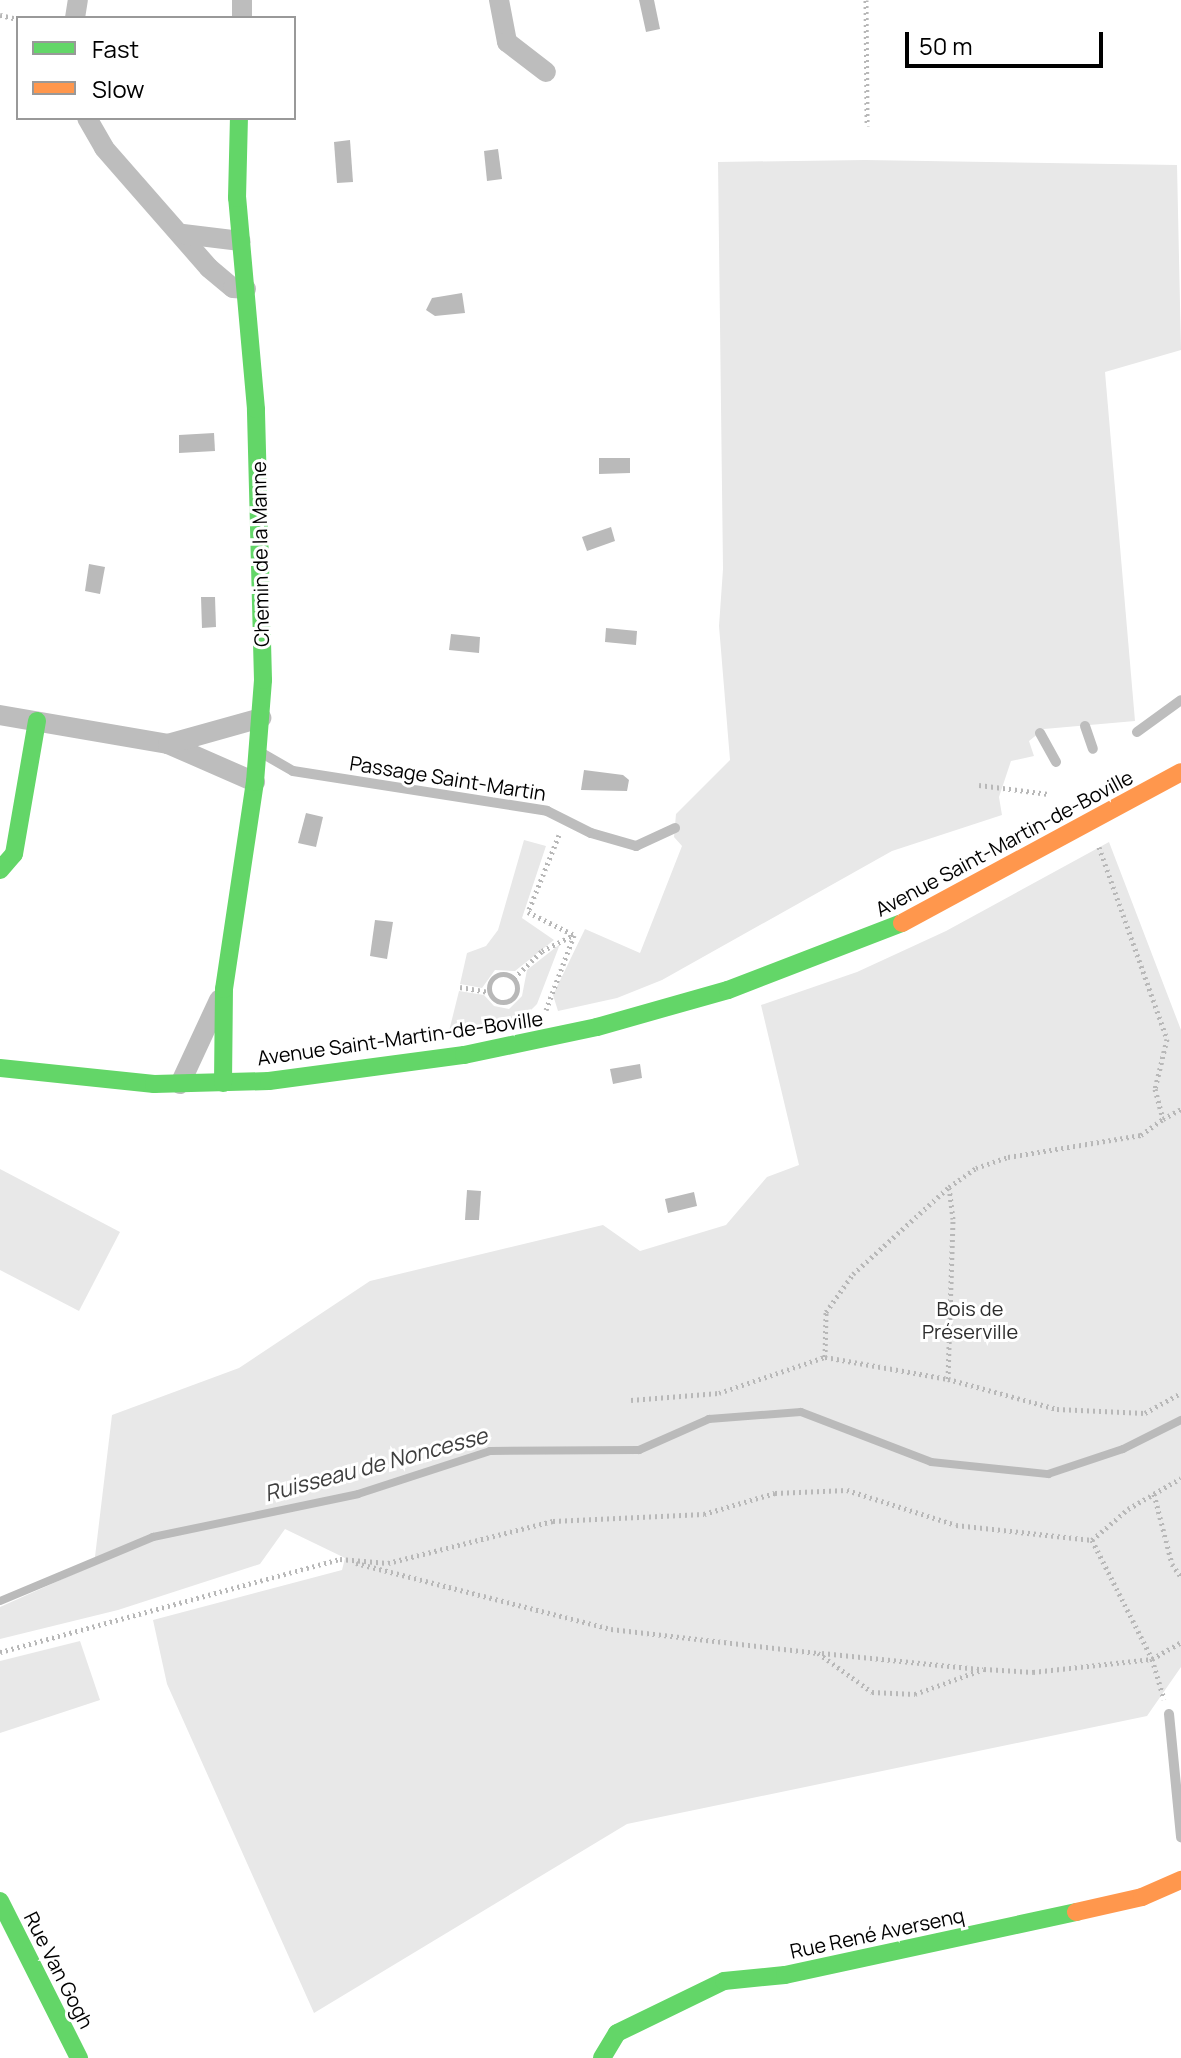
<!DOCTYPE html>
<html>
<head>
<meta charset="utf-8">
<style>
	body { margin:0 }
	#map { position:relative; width:1181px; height:2058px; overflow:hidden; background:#fff; font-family:Manrope,sans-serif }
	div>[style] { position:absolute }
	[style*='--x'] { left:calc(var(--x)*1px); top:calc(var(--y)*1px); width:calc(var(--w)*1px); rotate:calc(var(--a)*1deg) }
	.green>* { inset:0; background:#e8e8e8 }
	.water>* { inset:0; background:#bababa }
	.stream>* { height:8px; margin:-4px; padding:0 4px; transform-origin:4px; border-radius:4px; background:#bababa }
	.path>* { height:5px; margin-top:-2.5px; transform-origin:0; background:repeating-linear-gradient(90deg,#b8b8b8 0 2px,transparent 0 6px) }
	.path>.ring { margin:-2.5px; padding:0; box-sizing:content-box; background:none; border:5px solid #b8b8b8; border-radius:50% }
	.lane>* { height:10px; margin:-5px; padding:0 5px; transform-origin:5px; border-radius:5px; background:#bdbdbd }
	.street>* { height:20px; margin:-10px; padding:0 10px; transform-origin:10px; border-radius:10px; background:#bdbdbd }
	.fast>* { height:18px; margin:-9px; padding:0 9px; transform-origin:9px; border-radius:9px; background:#63d668 }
	.slow>* { height:18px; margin:-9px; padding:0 9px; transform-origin:9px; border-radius:9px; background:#ff974d }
	span { translate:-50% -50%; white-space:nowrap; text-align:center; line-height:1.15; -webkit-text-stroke:6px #fff; paint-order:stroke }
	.street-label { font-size:20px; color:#000 }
	.park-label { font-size:20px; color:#2d2d2d }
	.water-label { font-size:22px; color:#3e3e3e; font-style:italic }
	.legend { position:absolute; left:16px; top:16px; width:280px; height:104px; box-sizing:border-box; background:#fff; border:2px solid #999; margin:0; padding:10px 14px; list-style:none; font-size:24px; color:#000 }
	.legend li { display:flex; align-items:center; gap:16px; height:40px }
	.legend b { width:40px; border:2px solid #999 }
	.scale { position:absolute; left:905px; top:32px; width:198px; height:36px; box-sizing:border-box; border:4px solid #000; border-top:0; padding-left:10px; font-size:24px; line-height:28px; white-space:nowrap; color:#000; -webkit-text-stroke:6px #fff; paint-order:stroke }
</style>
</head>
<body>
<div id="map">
	<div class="green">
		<i style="clip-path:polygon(865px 160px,1177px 165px,1181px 350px,1105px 372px,1135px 721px,1044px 729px,1029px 741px,1034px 756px,1011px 761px,999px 797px,1002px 815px,892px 851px,662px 980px,617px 998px,558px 1011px,553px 995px,585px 929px,640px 953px,682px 846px,674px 837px,676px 814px,730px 760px,719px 626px,723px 569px,718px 162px)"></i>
		<i style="clip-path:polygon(524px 840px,546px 846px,522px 918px,554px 940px,515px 971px,495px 970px,482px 988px,460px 984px,467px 953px,486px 946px,498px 930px)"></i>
		<i style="clip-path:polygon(1109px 842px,1181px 1030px,1181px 1667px,1147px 1716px,627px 1824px,314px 2013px,167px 1684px,153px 1620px,342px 1570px,345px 1558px,285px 1529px,260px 1564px,118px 1610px,0 1639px,0 1607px,94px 1565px,112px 1415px,239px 1368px,370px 1281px,603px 1225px,640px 1251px,726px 1225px,767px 1177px,799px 1165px,761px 1005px,857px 972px,946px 931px)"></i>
		<i style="clip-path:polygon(560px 944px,537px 1004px,525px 1016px,506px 1026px,448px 1035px,459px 991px,484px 995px,494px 1006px,509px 1009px,522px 996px,527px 970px)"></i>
		<i style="clip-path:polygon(0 1169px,120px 1232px,79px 1311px,0 1270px)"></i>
		<i style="clip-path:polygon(80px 1641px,100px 1700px,0 1733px,0 1661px)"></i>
	</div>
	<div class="water">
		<i style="clip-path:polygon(639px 0,654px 0,660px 29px,646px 32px)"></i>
		<i style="clip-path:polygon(350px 140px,353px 182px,337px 183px,334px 142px)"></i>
		<i style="clip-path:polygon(498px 149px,502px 179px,487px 181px,484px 151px)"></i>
		<i style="clip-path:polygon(462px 293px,465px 313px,435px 316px,426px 310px,432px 298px)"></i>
		<i style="clip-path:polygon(214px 433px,215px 451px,179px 453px,179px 435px)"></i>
		<i style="clip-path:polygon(599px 458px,630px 458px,630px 473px,599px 474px)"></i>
		<i style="clip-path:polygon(611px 527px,615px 541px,587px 551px,582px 537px)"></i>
		<i style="clip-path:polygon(89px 564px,105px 567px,100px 594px,85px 591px)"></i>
		<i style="clip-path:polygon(201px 597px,215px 597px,216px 627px,202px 628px)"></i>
		<i style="clip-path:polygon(606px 628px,637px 631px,636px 645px,605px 642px)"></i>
		<i style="clip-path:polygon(451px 634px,480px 637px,479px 653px,449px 650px)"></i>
		<i style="clip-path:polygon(584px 770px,623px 775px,629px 780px,627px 791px,581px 790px)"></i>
		<i style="clip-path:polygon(306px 813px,323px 817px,316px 847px,298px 843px)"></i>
		<i style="clip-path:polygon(375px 920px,393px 922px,387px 959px,370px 956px)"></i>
		<i style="clip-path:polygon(640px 1064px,642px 1078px,613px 1084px,610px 1069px)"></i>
		<i style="clip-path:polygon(467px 1190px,481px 1191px,479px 1220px,465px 1220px)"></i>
		<i style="clip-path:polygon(694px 1192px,697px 1206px,668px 1213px,665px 1199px)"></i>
	</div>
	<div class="stream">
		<i style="--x:0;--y:1601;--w:166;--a:-22.7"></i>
		<i style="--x:153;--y:1537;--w:209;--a:-11.8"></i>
		<i style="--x:358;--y:1494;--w:139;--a:-18"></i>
		<i style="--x:490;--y:1451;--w:149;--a:-0.4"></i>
		<i style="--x:639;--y:1450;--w:77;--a:-23.9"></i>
		<i style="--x:709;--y:1419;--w:92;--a:-4.4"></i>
		<i style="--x:801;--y:1412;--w:139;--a:21"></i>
		<i style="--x:931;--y:1462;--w:118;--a:5.9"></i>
		<i style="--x:1048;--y:1474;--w:79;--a:-18.4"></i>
		<i style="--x:1123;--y:1449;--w:65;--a:-26.6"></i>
	</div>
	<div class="path">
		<i style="--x:866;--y:0;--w:126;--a:89.5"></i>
		<i style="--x:0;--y:15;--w:18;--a:13"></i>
		<i style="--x:979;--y:785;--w:70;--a:7.4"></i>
		<i style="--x:559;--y:835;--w:83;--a:111.9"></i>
		<i style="--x:528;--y:912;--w:51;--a:26.6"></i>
		<i style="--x:1099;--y:847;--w:204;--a:70.5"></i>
		<i style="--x:1167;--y:1039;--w:51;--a:103.5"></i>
		<i style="--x:1155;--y:1089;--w:31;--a:75"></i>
		<i style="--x:1163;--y:1119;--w:21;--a:-29"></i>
		<i class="ring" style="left:489px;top:974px;width:23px;height:23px"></i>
		<i style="--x:514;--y:978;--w:39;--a:-44"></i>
		<i style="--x:542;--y:951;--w:35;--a:-27"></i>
		<i style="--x:460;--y:987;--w:29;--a:10"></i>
		<i style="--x:546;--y:1010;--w:80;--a:-69.5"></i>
		<i style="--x:825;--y:1357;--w:45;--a:-88.7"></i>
		<i style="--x:826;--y:1312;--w:47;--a:-54.6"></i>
		<i style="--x:853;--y:1274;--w:130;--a:-42.2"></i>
		<i style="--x:949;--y:1187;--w:33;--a:-35"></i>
		<i style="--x:976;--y:1168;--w:34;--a:-19"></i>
		<i style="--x:1008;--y:1157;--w:135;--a:-9.4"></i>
		<i style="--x:1141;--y:1135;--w:27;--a:-36"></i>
		<i style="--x:948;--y:1379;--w:160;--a:-88.2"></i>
		<i style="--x:953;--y:1219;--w:31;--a:-97"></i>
		<i style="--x:631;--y:1400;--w:88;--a:-4.5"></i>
		<i style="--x:719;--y:1393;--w:112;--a:-18.8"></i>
		<i style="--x:825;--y:1357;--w:125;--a:10.1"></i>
		<i style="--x:948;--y:1379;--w:113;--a:15.4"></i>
		<i style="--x:1057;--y:1409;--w:88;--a:2.6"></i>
		<i style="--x:1145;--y:1413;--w:41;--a:-29.1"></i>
		<i style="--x:1154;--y:1494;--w:72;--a:75.6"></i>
		<i style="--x:1172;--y:1564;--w:16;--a:55"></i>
		<i style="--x:1092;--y:1540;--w:133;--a:63.2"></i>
		<i style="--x:1152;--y:1659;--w:42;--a:73.3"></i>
		<i style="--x:356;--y:1563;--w:263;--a:14.5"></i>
		<i style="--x:611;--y:1629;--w:208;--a:6.6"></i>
		<i style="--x:818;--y:1653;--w:67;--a:35.8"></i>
		<i style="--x:872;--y:1692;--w:43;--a:2.7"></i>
		<i style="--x:915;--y:1694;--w:73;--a:-19.9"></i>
		<i style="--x:984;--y:1669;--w:49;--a:3.5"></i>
		<i style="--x:1033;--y:1672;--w:120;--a:-6.2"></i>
		<i style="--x:1152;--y:1659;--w:34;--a:-30"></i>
		<i style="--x:0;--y:1652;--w:352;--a:-15.3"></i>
		<i style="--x:340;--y:1559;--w:48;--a:4.8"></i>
		<i style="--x:388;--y:1563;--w:170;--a:-14.3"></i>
		<i style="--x:553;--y:1521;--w:151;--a:-2.7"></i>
		<i style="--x:704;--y:1514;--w:74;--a:-16.5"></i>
		<i style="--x:775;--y:1493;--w:72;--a:-2.4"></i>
		<i style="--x:847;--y:1490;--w:114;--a:17.8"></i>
		<i style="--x:956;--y:1525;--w:137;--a:6.3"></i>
		<i style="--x:1092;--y:1540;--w:48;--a:-40.7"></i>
		<i style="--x:1128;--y:1509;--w:61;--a:-30.3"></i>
		<i style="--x:822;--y:1653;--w:158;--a:5.8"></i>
	</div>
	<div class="lane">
		<i style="--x:1085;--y:726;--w:24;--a:71"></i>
		<i style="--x:1137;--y:732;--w:54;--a:-36"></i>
		<i style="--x:1040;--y:733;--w:33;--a:61"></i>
		<i style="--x:260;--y:752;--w:38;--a:30"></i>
		<i style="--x:293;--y:771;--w:257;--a:8.9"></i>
		<i style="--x:547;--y:811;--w:49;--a:26.6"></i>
		<i style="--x:591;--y:833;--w:47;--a:16.1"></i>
		<i style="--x:636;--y:846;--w:43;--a:-24.8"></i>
		<i style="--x:1169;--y:1714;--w:124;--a:84.4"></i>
	</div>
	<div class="street">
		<i style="--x:499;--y:0;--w:43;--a:79.2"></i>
		<i style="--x:507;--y:42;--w:49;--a:37.6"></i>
		<i style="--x:75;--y:18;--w:18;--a:-81"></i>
		<i style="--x:242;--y:18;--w:18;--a:-90"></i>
		<i style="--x:87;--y:118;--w:34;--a:60"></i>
		<i style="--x:104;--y:148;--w:159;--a:48.8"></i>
		<i style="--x:209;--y:268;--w:31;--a:40"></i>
		<i style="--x:233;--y:288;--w:13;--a:4"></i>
		<i style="--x:183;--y:234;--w:58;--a:6.9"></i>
		<i style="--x:0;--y:715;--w:170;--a:9.8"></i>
		<i style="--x:168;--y:744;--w:95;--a:23.6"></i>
		<i style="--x:168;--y:744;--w:97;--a:-15.6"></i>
		<i style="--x:180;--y:1084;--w:93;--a:-65.1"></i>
	</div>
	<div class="fast">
		<i style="--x:0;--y:870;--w:21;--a:-49"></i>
		<i style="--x:14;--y:854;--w:135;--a:-80.2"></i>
		<i style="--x:0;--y:1068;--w:155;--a:5.9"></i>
		<i style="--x:154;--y:1084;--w:115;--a:-1.5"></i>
		<i style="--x:269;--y:1081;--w:197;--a:-7.6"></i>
		<i style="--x:464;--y:1055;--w:136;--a:-11.9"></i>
		<i style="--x:597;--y:1027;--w:136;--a:-15.8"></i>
		<i style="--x:728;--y:990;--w:186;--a:-21.1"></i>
		<i style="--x:223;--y:1083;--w:94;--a:-89.4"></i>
		<i style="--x:224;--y:989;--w:209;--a:-81.5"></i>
		<i style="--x:255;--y:782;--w:102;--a:-85.5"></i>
		<i style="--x:263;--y:680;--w:271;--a:-91.5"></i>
		<i style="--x:256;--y:409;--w:212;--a:-95.1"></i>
		<i style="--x:237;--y:198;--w:80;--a:-88.6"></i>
		<i style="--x:0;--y:1901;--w:176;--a:63.3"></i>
		<i style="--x:602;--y:2058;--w:29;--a:-59"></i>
		<i style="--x:617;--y:2033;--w:119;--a:-25.9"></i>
		<i style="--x:724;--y:1981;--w:61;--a:-5.6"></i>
		<i style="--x:785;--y:1975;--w:298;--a:-12.2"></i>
	</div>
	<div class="slow">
		<i style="--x:902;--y:923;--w:317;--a:-28.4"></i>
		<i style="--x:1076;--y:1912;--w:68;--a:-12.8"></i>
		<i style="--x:1142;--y:1897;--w:43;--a:-23.6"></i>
	</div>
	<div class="street-label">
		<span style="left:260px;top:554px;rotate:-91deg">Chemin de la Manne</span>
		<span style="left:448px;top:778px;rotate:9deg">Passage Saint-Martin</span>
		<span style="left:1004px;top:843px;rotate:-28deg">Avenue Saint-Martin-de-Boville</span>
		<span style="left:400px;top:1038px;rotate:-8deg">Avenue Saint-Martin-de-Boville</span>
		<span style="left:877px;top:1933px;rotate:-12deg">Rue René Aversenq</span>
		<span style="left:59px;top:1970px;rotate:63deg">Rue Van Gogh</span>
	</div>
	<div class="park-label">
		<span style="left:970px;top:1320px">Bois de<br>Préserville</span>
	</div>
	<div class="water-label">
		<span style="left:376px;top:1465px;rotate:-15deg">Ruisseau de Noncesse</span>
	</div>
	<ul class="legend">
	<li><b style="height:10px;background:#63d668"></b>Fast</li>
	<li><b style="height:10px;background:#ff974d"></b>Slow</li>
	</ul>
	<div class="scale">50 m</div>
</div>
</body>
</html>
